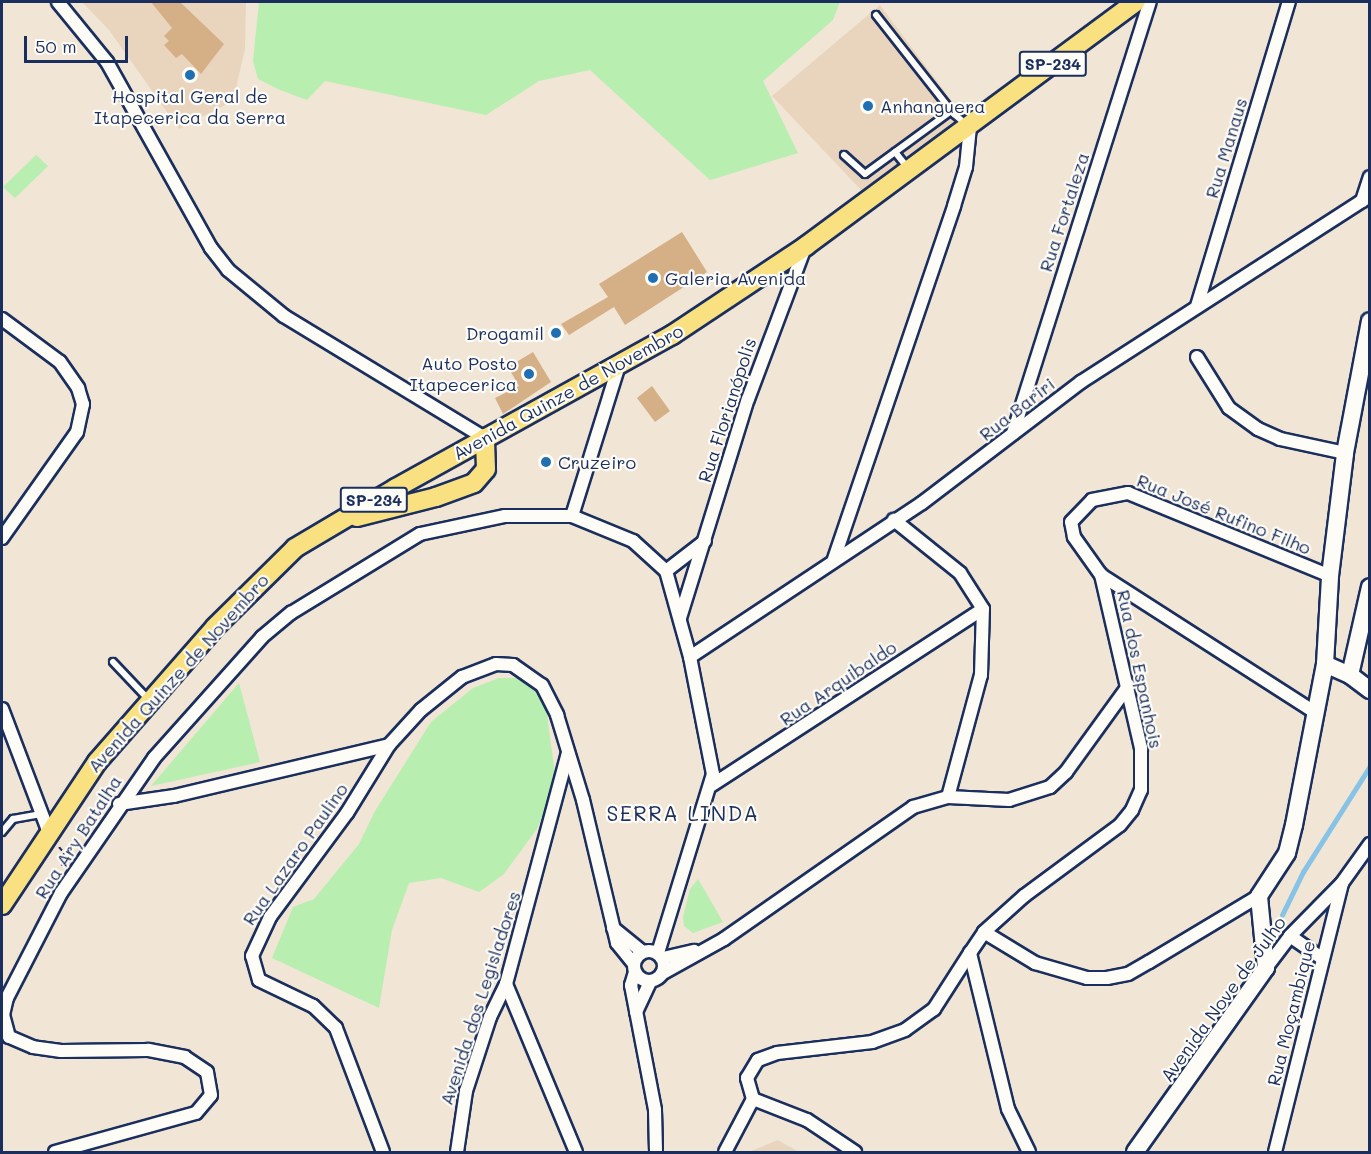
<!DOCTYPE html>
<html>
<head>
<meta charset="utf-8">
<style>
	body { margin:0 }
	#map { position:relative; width:1371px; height:1154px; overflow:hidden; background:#f1e5d5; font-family:Mali,sans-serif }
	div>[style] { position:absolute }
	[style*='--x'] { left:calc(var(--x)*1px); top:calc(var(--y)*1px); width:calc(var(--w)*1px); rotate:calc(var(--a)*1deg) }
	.built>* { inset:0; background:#e9d5bd }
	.green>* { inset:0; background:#b8eeb0 }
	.stream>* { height:4.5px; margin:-2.25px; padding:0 2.25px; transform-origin:2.25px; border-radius:2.25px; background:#86c3e6 }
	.building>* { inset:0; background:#d5af86 }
	.path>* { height:2px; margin-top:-1px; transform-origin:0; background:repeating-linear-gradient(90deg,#1b2f5e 0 4.5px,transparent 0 9px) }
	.roads { filter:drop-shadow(2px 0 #1b2f5e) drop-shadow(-2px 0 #1b2f5e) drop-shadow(0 2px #1b2f5e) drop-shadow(0 -2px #1b2f5e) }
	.service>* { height:6px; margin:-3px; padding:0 3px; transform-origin:3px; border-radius:3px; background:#fdfcf7 }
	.minor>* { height:12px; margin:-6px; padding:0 6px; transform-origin:6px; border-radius:6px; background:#fdfcf7 }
	.minor>.ring { margin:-6px; padding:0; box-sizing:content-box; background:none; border:12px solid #fdfcf7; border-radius:50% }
	.secondary>* { height:16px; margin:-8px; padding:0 8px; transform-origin:8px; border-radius:8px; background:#fdfcf7 }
	.primary>* { height:18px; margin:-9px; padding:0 9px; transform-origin:9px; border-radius:9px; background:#f9e181 }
	.dots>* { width:16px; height:16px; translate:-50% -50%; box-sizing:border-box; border:3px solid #fdfcf7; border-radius:50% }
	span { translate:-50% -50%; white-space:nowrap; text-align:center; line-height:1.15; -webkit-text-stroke:4.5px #fdfcf7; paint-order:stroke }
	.shield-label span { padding:2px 4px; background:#fdfcf7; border:2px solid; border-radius:4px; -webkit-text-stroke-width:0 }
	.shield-label { font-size:16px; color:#1b2f5e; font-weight:700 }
	.poi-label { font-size:18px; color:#1b2f5e }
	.left { translate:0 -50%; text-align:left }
	.right { translate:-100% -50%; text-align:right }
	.street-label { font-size:18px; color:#1b2f5e }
	.quarter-label { font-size:21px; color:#1b2f5e; letter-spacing:1.5px }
	.frame { position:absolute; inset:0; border:3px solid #1b2f5e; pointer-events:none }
	.scale { position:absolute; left:24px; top:36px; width:104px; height:27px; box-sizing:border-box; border:3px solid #1b2f5e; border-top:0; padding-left:8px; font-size:18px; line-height:21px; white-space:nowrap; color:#1b2f5e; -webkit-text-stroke:4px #fdfcf7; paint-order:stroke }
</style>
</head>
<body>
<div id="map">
	<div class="built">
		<i style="clip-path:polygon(82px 2px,246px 2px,245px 49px,233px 101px,179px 129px,109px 30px)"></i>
		<i style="clip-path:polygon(880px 5px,963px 116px,862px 191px,772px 96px)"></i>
		<i style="clip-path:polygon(778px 1140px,799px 1152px,749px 1152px)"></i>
	</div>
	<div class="green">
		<i style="clip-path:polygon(259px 2px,840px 2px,833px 20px,763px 81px,798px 153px,710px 180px,590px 70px,539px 81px,486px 115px,325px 81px,307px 100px,280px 90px,258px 79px,253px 61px)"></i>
		<i style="clip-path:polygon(36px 155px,48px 166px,15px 198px,3px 187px)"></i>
		<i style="clip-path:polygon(499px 678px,529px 678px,546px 708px,556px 781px,537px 829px,503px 875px,479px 892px,441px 878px,409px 883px,392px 930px,379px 1008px,272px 958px,293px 907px,314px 899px,359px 844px,375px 811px,431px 722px,473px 688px)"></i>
		<i style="clip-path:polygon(239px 683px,260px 762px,151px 786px)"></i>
		<i style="clip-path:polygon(698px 879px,723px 922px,693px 933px,684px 926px,683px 917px,690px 889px)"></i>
	</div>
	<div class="stream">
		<i style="--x:1282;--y:915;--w:48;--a:-64"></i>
		<i style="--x:1303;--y:872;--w:125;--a:-57.7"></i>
	</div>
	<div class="building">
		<i style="clip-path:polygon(151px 2px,180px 2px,224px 44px,201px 74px,182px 54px,176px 58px,164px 45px,169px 41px,164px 36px,172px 28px)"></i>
		<i style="clip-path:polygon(682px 232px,707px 272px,625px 325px,614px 307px,569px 335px,561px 324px,608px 297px,599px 284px)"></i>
		<i style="clip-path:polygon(533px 352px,551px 382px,503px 414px,495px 398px,519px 386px,508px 367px)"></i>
		<i style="clip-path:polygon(652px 386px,670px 411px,655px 422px,637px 398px)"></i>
	</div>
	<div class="path">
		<i style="--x:59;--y:847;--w:8;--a:50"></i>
		<i style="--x:64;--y:853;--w:13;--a:99"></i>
	</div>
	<div class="roads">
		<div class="service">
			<i style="--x:876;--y:15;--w:126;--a:51.8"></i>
			<i style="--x:954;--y:114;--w:17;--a:40"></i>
			<i style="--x:895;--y:152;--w:19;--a:51"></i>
			<i style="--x:844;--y:155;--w:28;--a:42"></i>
			<i style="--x:865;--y:174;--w:107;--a:-36.2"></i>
			<i style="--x:113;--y:662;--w:51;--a:46.6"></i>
			<i style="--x:2;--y:832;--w:17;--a:-50"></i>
			<i style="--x:13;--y:819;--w:27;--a:-10"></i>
		</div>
		<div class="minor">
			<i style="--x:58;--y:2;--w:77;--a:50.8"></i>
			<i style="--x:107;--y:62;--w:213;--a:60.8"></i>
			<i style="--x:211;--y:248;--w:28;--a:52"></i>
			<i style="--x:228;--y:270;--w:72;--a:39.4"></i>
			<i style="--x:284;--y:316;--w:235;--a:31.3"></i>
			<i style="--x:1362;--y:201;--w:25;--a:-72"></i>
			<i style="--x:1197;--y:306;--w:318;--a:-73.2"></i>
			<i style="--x:2;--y:319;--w:72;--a:36.6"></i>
			<i style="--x:60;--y:362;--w:32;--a:55"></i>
			<i style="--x:78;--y:388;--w:17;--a:73"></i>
			<i style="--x:83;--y:404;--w:29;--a:102"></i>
			<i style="--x:77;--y:432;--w:130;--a:125.3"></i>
			<i style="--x:1197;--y:357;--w:60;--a:57.9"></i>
			<i style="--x:1229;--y:408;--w:36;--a:36"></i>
			<i style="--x:1258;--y:429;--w:24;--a:24"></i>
			<i style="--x:1280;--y:439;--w:66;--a:12.2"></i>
			<i style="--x:1013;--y:433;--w:452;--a:-72.4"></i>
			<i style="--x:572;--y:516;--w:155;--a:-72.7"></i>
			<i style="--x:834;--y:559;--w:373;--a:-71.2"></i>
			<i style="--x:954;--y:206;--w:41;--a:-72.9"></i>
			<i style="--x:966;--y:167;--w:40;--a:-84.3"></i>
			<i style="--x:666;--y:571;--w:49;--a:-37.6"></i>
			<i style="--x:680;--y:618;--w:229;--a:-72.8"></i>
			<i style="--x:748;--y:399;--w:162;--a:-69.4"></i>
			<i style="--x:690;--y:657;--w:278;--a:-33.6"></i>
			<i style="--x:922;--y:503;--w:200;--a:-37.3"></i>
			<i style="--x:1081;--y:382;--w:344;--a:-32.8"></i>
			<i style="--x:2;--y:709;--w:129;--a:69.2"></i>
			<i style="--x:1316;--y:713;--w:255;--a:-147.3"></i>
			<i style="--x:1101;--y:575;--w:47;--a:-125.4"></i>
			<i style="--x:1074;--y:537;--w:15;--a:-101"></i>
			<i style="--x:1071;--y:522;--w:30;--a:-46"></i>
			<i style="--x:1092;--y:500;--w:37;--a:-11"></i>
			<i style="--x:1128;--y:493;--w:218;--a:22.3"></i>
			<i style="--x:712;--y:785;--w:323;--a:-33"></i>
			<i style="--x:948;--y:797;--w:61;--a:2.8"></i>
			<i style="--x:1009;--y:800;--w:43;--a:-17.6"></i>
			<i style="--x:1050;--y:787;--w:22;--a:-43"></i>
			<i style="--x:1066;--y:772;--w:107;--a:-54.1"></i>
			<i style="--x:119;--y:804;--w:56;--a:-8.3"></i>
			<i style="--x:174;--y:796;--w:221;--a:-13.3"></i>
			<i style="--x:389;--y:745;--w:47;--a:-47.6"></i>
			<i style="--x:421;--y:710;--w:53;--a:-38.8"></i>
			<i style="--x:462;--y:677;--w:36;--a:-21"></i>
			<i style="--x:496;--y:664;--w:17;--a:3"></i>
			<i style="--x:513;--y:665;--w:35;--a:35"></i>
			<i style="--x:542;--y:685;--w:34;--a:63"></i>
			<i style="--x:557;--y:715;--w:89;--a:73"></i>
			<i style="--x:583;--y:800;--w:147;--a:76.6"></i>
			<i style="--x:617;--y:943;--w:27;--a:51"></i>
			<i style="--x:613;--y:928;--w:38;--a:39"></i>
			<i style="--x:984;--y:932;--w:60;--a:31.3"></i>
			<i style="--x:1035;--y:963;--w:54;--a:16.1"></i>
			<i style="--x:1087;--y:978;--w:20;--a:0"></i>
			<i style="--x:1107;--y:978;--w:21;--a:-11"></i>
			<i style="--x:1128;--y:974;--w:24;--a:-30"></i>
			<i style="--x:1149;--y:962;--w:128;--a:-31"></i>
			<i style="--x:1290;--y:936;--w:40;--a:34.9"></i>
			<i class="ring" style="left:634px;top:951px;width:18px;height:18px"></i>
			<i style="--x:663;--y:958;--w:32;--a:-13"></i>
			<i style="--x:1266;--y:968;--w:40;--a:-53"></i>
			<i style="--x:1290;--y:936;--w:74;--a:-45.5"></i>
			<i style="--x:1342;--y:883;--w:48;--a:-54.3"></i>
			<i style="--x:635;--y:972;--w:14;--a:107"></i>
			<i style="--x:631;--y:985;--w:127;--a:79.1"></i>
			<i style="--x:655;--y:1110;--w:42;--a:88.6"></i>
			<i style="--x:663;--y:973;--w:70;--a:-29.1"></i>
			<i style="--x:724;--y:939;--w:231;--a:-34.9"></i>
			<i style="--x:913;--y:807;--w:36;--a:-16"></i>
			<i style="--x:948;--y:797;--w:126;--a:-74.9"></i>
			<i style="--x:981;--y:675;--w:66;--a:-88.3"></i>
			<i style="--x:983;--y:609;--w:43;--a:-122.6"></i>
			<i style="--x:960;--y:573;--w:85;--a:-141.2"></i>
			<i style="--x:506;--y:984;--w:182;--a:67.4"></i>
			<i style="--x:636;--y:1012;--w:33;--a:-65"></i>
			<i style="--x:753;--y:1099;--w:58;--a:21.3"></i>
			<i style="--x:807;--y:1120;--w:58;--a:33.7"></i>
			<i style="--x:55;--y:1152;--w:146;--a:-15.5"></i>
			<i style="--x:196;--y:1113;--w:23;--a:-50"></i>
			<i style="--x:211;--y:1095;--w:23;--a:-100"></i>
			<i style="--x:207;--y:1072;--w:27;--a:-146"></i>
			<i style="--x:185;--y:1057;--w:38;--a:-169"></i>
			<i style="--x:148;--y:1050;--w:87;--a:179.3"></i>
			<i style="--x:61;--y:1051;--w:28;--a:-172"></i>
			<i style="--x:33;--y:1047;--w:26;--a:-157"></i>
			<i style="--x:9;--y:1037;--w:23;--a:-105"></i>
			<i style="--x:3;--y:1015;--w:17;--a:-77"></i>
			<i style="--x:7;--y:998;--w:118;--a:-62.8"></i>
			<i style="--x:61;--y:893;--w:164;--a:-55.4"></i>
			<i style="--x:154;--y:758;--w:162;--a:-48.2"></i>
			<i style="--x:262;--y:637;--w:38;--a:-40"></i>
			<i style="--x:291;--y:613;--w:151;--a:-31.5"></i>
			<i style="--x:420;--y:534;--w:87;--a:-12"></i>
			<i style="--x:505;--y:516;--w:67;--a:0"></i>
			<i style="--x:572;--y:516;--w:66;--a:22.3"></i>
			<i style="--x:633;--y:541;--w:45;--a:42.3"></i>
			<i style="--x:666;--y:571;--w:89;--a:74.4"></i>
			<i style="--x:690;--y:657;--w:119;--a:78.9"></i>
			<i style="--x:713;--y:774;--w:187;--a:107.1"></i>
			<i style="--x:383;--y:1152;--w:133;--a:-110.8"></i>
			<i style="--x:336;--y:1028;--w:32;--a:-136"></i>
			<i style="--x:313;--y:1006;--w:60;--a:-154.3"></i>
			<i style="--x:259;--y:980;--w:25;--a:-106"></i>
			<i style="--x:252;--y:956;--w:43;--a:-65.2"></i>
			<i style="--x:270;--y:917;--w:129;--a:-53.5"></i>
			<i style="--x:347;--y:813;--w:80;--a:-58.3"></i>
			<i style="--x:457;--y:1152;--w:62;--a:-81.6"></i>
			<i style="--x:466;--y:1091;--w:78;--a:-72"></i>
			<i style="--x:490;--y:1017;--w:37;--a:-64"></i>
			<i style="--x:506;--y:984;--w:239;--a:-75"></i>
			<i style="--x:725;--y:1152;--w:60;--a:-62.2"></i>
			<i style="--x:753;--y:1099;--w:22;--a:-106"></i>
			<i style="--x:747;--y:1078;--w:21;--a:-59"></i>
			<i style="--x:758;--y:1060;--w:20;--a:-20"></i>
			<i style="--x:777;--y:1053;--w:96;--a:-6.6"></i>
			<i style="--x:872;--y:1042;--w:35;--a:-20"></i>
			<i style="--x:905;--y:1030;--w:36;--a:-36"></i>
			<i style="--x:934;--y:1009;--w:67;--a:-57.3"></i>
			<i style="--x:1029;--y:1152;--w:48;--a:-116"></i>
			<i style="--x:1008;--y:1109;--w:161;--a:-103.7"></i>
			<i style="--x:970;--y:953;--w:25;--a:-56"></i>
			<i style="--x:984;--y:932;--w:54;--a:-42"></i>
			<i style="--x:1024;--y:896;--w:119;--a:-36.5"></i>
			<i style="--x:1120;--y:825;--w:19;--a:-51"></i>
			<i style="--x:1132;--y:810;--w:22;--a:-66"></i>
			<i style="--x:1141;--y:790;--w:42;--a:-90"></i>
			<i style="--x:1141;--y:748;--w:178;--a:-103"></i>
			<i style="--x:1275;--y:1152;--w:277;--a:-76"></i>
		</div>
		<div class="secondary">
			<i style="--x:1325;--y:664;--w:27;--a:24"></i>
			<i style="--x:1350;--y:675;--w:25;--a:37"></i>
			<i style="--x:1350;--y:675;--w:90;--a:-77.2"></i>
			<i style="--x:1135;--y:1152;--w:226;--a:-54.6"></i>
			<i style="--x:1266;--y:968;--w:72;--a:-95.6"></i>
			<i style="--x:1259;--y:896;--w:51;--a:-56.9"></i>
			<i style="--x:1287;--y:853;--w:29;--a:-76"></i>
			<i style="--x:1294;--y:825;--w:164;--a:-79.1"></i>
			<i style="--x:1325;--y:664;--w:88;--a:-86.7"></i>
			<i style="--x:1330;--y:576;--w:124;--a:-83"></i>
			<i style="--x:1345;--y:453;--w:134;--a:-79.3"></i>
		</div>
		<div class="primary">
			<i style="--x:357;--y:517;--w:81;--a:-14.2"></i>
			<i style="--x:436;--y:497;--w:40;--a:-20.2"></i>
			<i style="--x:474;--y:483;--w:18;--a:-49"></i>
			<i style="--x:486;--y:469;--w:31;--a:-92"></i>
			<i style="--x:2;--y:905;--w:172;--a:-56.4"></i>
			<i style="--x:97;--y:762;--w:179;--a:-48.8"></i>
			<i style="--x:215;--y:627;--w:112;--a:-44.6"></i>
			<i style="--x:295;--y:548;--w:117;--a:-30.7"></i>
			<i style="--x:396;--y:488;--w:316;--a:-29"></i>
			<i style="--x:672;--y:335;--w:161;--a:-33.6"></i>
			<i style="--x:806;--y:246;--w:410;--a:-36.5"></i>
		</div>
	</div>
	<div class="dots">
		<i style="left:190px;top:75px;background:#1f6fb2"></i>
		<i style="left:868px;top:106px;background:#1f6fb2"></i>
		<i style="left:653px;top:278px;background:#1f6fb2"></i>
		<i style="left:556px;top:333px;background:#1f6fb2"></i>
		<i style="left:529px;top:374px;background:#1f6fb2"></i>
		<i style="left:546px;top:462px;background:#1f6fb2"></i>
	</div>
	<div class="shield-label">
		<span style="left:1053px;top:64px">SP-234</span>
		<span style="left:374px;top:500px">SP-234</span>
	</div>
	<div class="poi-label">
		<span style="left:190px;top:107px">Hospital Geral de<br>Itapecerica da Serra</span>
		<span class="left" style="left:880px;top:106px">Anhanguera</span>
		<span class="left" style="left:665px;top:278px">Galeria Avenida</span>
		<span class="right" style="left:544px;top:333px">Drogamil</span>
		<span class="right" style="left:517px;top:374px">Auto Posto<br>Itapecerica</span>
		<span class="left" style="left:558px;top:462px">Cruzeiro</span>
	</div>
	<div class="street-label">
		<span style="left:1226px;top:148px;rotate:-73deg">Rua Manaus</span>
		<span style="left:1064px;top:212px;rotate:-72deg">Rua Fortaleza</span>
		<span style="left:568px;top:392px;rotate:-29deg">Avenida Quinze de Novembro</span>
		<span style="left:1017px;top:409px;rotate:-38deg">Rua Bariri</span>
		<span style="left:727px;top:410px;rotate:-72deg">Rua Florianópolis</span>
		<span style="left:1224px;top:514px;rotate:22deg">Rua José Rufino Filho</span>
		<span style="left:1140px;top:669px;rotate:78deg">Rua dos Espanhois</span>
		<span style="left:178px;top:673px;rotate:-48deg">Avenida Quinze de Novembro</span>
		<span style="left:838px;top:683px;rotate:-34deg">Rua Arquibaldo</span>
		<span style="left:78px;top:837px;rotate:-57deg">Rua Ary Batalha</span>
		<span style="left:295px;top:854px;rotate:-55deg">Rua Lazaro Paulino</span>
		<span style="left:480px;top:998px;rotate:-72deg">Avenida dos Legisladores</span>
		<span style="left:1223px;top:999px;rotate:-54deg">Avenida Nove de Julho</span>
		<span style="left:1291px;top:1013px;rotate:-76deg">Rua Moçambique</span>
	</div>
	<div class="quarter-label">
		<span style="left:683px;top:813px">SERRA LINDA</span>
	</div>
	<div class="frame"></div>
	<div class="scale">50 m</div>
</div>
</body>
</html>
